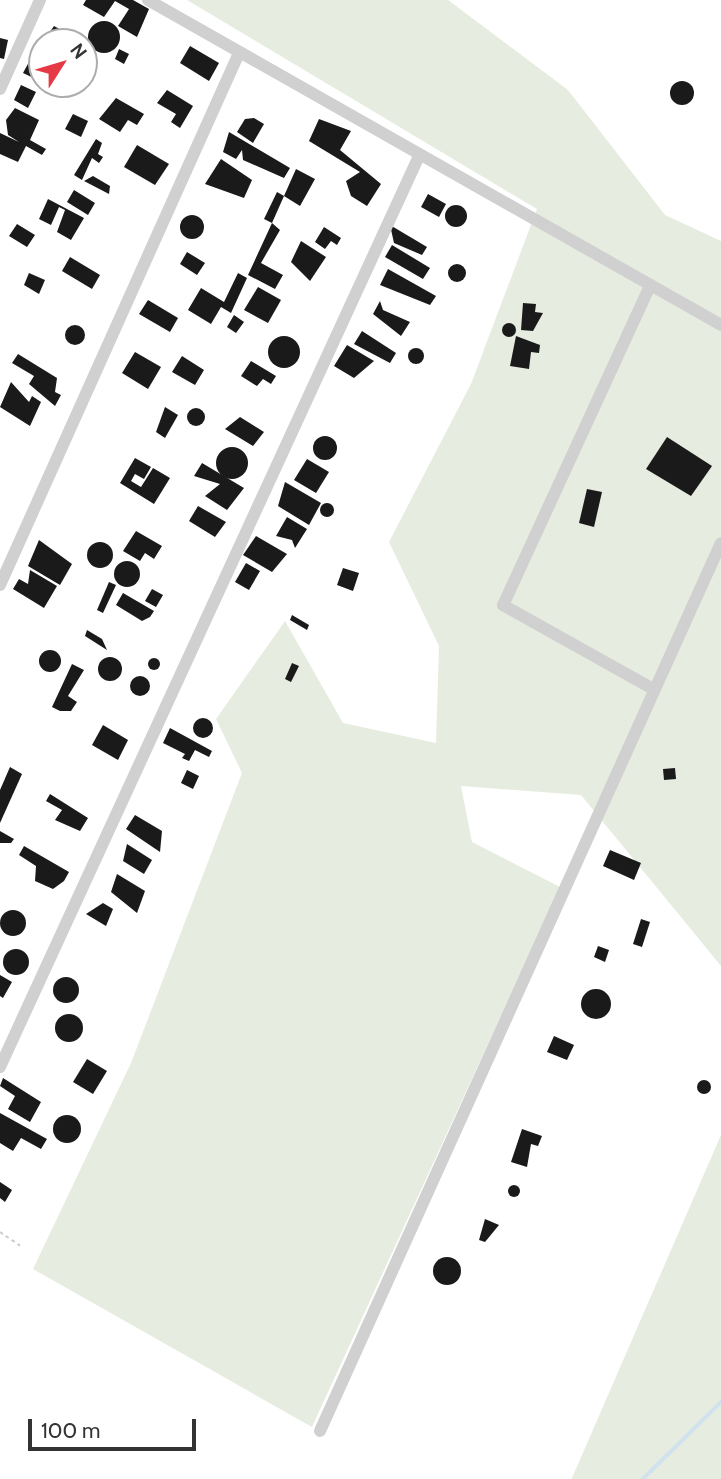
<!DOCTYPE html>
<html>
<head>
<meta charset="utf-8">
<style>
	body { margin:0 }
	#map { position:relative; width:721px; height:1479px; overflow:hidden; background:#fff; font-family:Cabin,sans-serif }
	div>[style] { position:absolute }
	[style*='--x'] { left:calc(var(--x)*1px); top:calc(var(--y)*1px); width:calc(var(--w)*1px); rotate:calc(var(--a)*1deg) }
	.green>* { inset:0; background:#e6ecdf }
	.stream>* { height:3.5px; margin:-1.75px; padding:0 1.75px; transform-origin:1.75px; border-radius:1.75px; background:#cfe2ee }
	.building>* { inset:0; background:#1a1a1a }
	.round { border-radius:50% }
	.path>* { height:2px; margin-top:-1px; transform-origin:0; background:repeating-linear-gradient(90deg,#cdcdcd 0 3.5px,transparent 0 7px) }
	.minor>* { height:12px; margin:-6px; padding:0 6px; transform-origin:6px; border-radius:6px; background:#d0d0d0 }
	span { translate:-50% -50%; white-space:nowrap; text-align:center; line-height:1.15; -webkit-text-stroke:7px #fff; paint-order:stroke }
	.north { position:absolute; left:28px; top:28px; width:70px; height:70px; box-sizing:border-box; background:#fff; border:2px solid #adadad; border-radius:50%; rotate:53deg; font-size:19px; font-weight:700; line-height:28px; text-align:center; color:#333 }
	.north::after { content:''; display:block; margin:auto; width:24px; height:32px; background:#e63946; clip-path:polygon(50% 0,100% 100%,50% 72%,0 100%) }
	.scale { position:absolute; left:28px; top:1419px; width:168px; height:32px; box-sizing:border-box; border:4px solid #333; border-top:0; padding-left:9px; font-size:21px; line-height:24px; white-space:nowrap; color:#333; -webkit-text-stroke:5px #fff; paint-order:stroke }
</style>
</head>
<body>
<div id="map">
	<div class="green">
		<i style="clip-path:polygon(187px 0,448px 0,568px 90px,665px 215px,721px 241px,721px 966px,581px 795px,461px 786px,472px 842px,560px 887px,312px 1427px,33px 1269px,131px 1063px,242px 773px,216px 719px,285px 621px,343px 723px,436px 743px,439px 646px,389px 542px,471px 384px,537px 209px)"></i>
		<i style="clip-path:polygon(721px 1135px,721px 1479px,572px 1479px,572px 1478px)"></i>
	</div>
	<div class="stream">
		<i style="--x:643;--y:1479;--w:110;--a:-44.6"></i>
	</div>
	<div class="building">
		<i style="clip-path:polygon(86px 0,133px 0,149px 9px,137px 37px,118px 26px,129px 9px,115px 1px,104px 17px,83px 5px)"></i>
		<i class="round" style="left:88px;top:21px;width:32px;height:32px"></i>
		<i style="clip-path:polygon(54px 26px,83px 42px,43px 42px)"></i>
		<i style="clip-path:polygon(0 38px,8px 40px,4px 59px,0 58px)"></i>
		<i style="clip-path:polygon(190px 46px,219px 63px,209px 81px,180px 63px)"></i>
		<i style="clip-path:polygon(37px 47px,42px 50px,42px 82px,23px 73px)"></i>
		<i style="clip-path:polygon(119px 49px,129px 54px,124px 64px,115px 59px)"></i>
		<i class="round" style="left:670px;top:81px;width:24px;height:24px"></i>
		<i style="clip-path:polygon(21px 85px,36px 92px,28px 108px,14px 100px)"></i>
		<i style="clip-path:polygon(167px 90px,193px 106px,180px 128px,171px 122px,176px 114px,157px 103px)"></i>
		<i style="clip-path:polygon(116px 98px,144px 114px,137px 125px,128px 120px,120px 132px,99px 119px)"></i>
		<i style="clip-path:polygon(15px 108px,39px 120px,30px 140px,46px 149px,42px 155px,26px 146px,18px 162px,0 154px,0 133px,19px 142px,8px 135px,6px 120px)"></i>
		<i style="clip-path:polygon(73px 114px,88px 121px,81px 137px,65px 129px)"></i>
		<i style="clip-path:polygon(254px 118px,264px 124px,253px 143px,237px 132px,245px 119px)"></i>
		<i style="clip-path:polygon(319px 119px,351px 131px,340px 150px,381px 184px,367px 206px,351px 196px,346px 181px,360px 172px,309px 141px)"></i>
		<i style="clip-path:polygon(229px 132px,290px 168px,284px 178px,243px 160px,242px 150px,236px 159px,223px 152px)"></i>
		<i style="clip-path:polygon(96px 139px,102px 143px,98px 154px,103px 157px,99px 163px,92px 158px,82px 180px,74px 175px)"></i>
		<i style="clip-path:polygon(137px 145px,169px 164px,155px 185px,124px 167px)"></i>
		<i style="clip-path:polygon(221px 159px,252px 180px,244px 198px,205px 184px)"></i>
		<i style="clip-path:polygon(296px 169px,315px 179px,300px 206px,284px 196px)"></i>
		<i style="clip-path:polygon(93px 176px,110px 186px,109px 194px,84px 181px)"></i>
		<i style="clip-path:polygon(74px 190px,95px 203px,88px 215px,67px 202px)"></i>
		<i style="clip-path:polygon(277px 192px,284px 196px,272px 223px,264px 219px)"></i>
		<i style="clip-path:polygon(428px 194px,446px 204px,439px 217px,421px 207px)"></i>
		<i style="clip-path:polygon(48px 199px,84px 218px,71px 240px,57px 232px,65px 210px,59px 207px,51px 225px,39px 219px)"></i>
		<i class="round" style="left:445px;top:205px;width:22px;height:22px"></i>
		<i class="round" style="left:180px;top:215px;width:24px;height:24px"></i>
		<i style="clip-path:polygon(272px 223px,280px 230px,261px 263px,283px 275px,275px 289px,248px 275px)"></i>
		<i style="clip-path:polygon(17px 224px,35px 235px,27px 247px,9px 236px)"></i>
		<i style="clip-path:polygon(390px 225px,427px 247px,422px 255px,394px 243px)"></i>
		<i style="clip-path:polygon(324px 227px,341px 238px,337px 245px,331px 241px,325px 249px,315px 242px)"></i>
		<i style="clip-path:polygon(301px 241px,326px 257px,310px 281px,291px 262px)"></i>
		<i style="clip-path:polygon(392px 245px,430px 268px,423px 279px,385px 257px)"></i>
		<i style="clip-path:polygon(187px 252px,205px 263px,197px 275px,180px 264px)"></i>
		<i style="clip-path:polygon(70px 257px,100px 275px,92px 289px,62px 271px)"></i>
		<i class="round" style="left:448px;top:264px;width:18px;height:18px"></i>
		<i style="clip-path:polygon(388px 269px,436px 296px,430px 305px,380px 285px)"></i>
		<i style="clip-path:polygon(29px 273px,45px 280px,39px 294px,24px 285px)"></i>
		<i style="clip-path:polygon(238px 273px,247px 278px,231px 313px,221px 307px,211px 324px,188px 310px,201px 288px,224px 302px)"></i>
		<i style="clip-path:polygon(258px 287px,281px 300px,268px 323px,244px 310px)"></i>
		<i style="clip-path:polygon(148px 300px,178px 318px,170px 332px,139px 314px)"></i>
		<i style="clip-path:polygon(380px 301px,383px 310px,410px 322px,401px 336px,373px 314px)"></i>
		<i style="clip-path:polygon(523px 303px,536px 304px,535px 312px,543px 313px,533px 331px,521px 330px)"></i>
		<i style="clip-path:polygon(234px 315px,244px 322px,236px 333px,227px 327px)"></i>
		<i class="round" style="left:502px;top:323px;width:14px;height:14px"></i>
		<i class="round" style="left:65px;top:325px;width:20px;height:20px"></i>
		<i style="clip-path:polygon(362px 331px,396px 353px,390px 363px,354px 344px)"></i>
		<i class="round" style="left:268px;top:336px;width:32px;height:32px"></i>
		<i style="clip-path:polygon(516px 336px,540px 345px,539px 353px,531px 352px,529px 369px,510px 366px)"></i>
		<i style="clip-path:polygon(347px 345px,374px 361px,354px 378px,334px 366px)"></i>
		<i class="round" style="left:408px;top:348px;width:16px;height:16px"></i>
		<i style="clip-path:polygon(135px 352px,161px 367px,148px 389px,122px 373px)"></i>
		<i style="clip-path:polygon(18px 354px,57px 378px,55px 392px,61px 395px,55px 406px,29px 384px,34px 376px,12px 363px)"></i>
		<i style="clip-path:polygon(182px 356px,204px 370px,195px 385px,172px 372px)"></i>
		<i style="clip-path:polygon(251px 361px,276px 376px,271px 384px,263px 379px,257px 386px,241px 376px)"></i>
		<i style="clip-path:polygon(11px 382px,29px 402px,32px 396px,41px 402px,30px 426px,0 407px)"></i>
		<i style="clip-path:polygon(165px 407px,178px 415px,165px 438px,156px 432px)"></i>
		<i class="round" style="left:187px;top:408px;width:18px;height:18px"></i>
		<i style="clip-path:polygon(240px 417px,264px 432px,253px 446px,225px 429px)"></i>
		<i class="round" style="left:313px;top:436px;width:24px;height:24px"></i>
		<i style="clip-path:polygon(667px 437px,712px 466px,691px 496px,646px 469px)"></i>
		<i class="round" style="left:216px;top:447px;width:32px;height:32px"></i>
		<i style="clip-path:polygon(135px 458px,151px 467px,144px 479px,135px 474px,131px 481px,141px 487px,153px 468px,170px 478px,154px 504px,120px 483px)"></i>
		<i style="clip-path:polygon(307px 459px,329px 472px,316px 493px,294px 480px)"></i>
		<i style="clip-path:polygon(202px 463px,244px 488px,227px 510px,205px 496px,220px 484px,194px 476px)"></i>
		<i style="clip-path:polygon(285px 482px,321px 503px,309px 525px,278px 506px)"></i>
		<i style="clip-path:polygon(587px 489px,602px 492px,594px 527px,579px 523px)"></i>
		<i class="round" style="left:320px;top:503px;width:14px;height:14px"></i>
		<i style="clip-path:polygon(198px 506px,226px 522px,215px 537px,189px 521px)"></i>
		<i style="clip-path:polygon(287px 517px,307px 529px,295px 548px,292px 540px,276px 536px)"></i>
		<i style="clip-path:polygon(136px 531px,162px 546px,154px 559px,145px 553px,140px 561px,123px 551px)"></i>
		<i style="clip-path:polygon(256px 536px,287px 554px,272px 572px,243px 555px)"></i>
		<i style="clip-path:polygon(39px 540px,72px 564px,60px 585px,28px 566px)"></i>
		<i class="round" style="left:87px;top:542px;width:26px;height:26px"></i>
		<i class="round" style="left:114px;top:561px;width:26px;height:26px"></i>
		<i style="clip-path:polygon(246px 563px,260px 571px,249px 590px,235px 582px)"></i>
		<i style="clip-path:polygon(343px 568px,359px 573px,353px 591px,337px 585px)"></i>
		<i style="clip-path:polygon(30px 570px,57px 586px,44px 608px,13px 589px,19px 579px,28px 584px)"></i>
		<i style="clip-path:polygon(109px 582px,116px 585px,103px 613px,97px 610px)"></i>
		<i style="clip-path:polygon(152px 589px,163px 595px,156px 607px,145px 601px)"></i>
		<i style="clip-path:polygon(123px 593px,154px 611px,150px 617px,142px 621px,116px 605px)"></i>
		<i style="clip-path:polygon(292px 615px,309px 625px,307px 630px,290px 620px)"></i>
		<i style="clip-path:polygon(87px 630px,102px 639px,107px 650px,85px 636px)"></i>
		<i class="round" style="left:39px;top:650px;width:22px;height:22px"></i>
		<i class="round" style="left:98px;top:657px;width:24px;height:24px"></i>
		<i class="round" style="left:148px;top:658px;width:12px;height:12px"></i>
		<i style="clip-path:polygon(292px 663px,299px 666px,291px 682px,285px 679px)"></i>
		<i style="clip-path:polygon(72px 664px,84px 670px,68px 696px,77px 702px,71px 711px,60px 711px,52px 707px)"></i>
		<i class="round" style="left:130px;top:676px;width:20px;height:20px"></i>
		<i class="round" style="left:193px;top:718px;width:20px;height:20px"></i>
		<i style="clip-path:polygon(103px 725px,128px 740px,118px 760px,92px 745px)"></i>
		<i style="clip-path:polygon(170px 728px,212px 751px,209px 757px,195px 750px,189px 761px,182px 758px,185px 754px,163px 743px)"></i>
		<i style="clip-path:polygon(10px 767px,22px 774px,0 823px,0 790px)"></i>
		<i style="clip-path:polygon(675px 768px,676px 779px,664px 780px,663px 769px)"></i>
		<i style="clip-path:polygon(187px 770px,199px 776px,193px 789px,181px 783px)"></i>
		<i style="clip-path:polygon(50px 794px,88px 818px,80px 831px,55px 820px,62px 810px,46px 801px)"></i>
		<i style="clip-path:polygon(135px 815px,162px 831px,160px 852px,126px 829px)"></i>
		<i style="clip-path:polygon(0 831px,14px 839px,11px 843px,0 843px)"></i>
		<i style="clip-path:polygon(127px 844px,152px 860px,144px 874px,123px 861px)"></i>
		<i style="clip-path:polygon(24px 846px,69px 872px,64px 881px,53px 889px,35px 881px,36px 866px,19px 855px)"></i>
		<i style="clip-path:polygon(610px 850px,641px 863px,634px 880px,603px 866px)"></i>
		<i style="clip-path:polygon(117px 874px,145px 891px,137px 913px,111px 892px)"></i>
		<i style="clip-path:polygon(103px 903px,113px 909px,106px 926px,86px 914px)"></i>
		<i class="round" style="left:0;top:910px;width:26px;height:26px"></i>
		<i style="clip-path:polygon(641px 919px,650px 922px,642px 947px,633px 944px)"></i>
		<i style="clip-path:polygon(598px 946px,609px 950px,605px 962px,594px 957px)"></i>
		<i class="round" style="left:3px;top:949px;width:26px;height:26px"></i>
		<i style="clip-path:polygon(0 975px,12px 982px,3px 998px,0 996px)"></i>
		<i class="round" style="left:53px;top:977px;width:26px;height:26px"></i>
		<i class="round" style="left:581px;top:989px;width:30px;height:30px"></i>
		<i class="round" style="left:55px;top:1014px;width:28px;height:28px"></i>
		<i style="clip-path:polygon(554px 1036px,574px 1045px,567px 1060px,547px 1052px)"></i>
		<i style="clip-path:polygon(87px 1059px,107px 1071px,93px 1094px,73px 1082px)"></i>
		<i style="clip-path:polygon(3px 1078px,41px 1102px,30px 1122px,8px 1109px,15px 1096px,0 1086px)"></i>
		<i class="round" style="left:697px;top:1080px;width:14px;height:14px"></i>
		<i style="clip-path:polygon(0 1113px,47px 1139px,41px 1149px,21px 1138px,13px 1151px,0 1143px)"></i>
		<i class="round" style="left:53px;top:1115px;width:28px;height:28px"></i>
		<i style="clip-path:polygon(522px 1129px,542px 1136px,538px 1146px,531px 1144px,527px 1167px,511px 1162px)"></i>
		<i style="clip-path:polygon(0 1182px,12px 1190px,5px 1202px,0 1198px)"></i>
		<i class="round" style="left:508px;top:1185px;width:12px;height:12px"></i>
		<i style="clip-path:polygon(485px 1219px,499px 1225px,485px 1242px,479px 1240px)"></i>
		<i class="round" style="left:433px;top:1257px;width:28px;height:28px"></i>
	</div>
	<div class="path">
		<i style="--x:0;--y:1232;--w:27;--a:34"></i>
	</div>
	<div class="minor">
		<i style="--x:148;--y:0;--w:659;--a:29.56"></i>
		<i style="--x:0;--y:89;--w:98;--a:-65.8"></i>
		<i style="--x:649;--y:288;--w:349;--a:114.7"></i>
		<i style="--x:503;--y:605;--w:172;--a:29.2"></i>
		<i style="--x:0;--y:585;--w:583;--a:-65.81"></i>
		<i style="--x:0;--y:1067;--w:1003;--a:-65.3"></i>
		<i style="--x:320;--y:1431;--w:974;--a:-65.7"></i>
	</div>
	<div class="north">N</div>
	<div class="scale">100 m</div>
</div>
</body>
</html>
